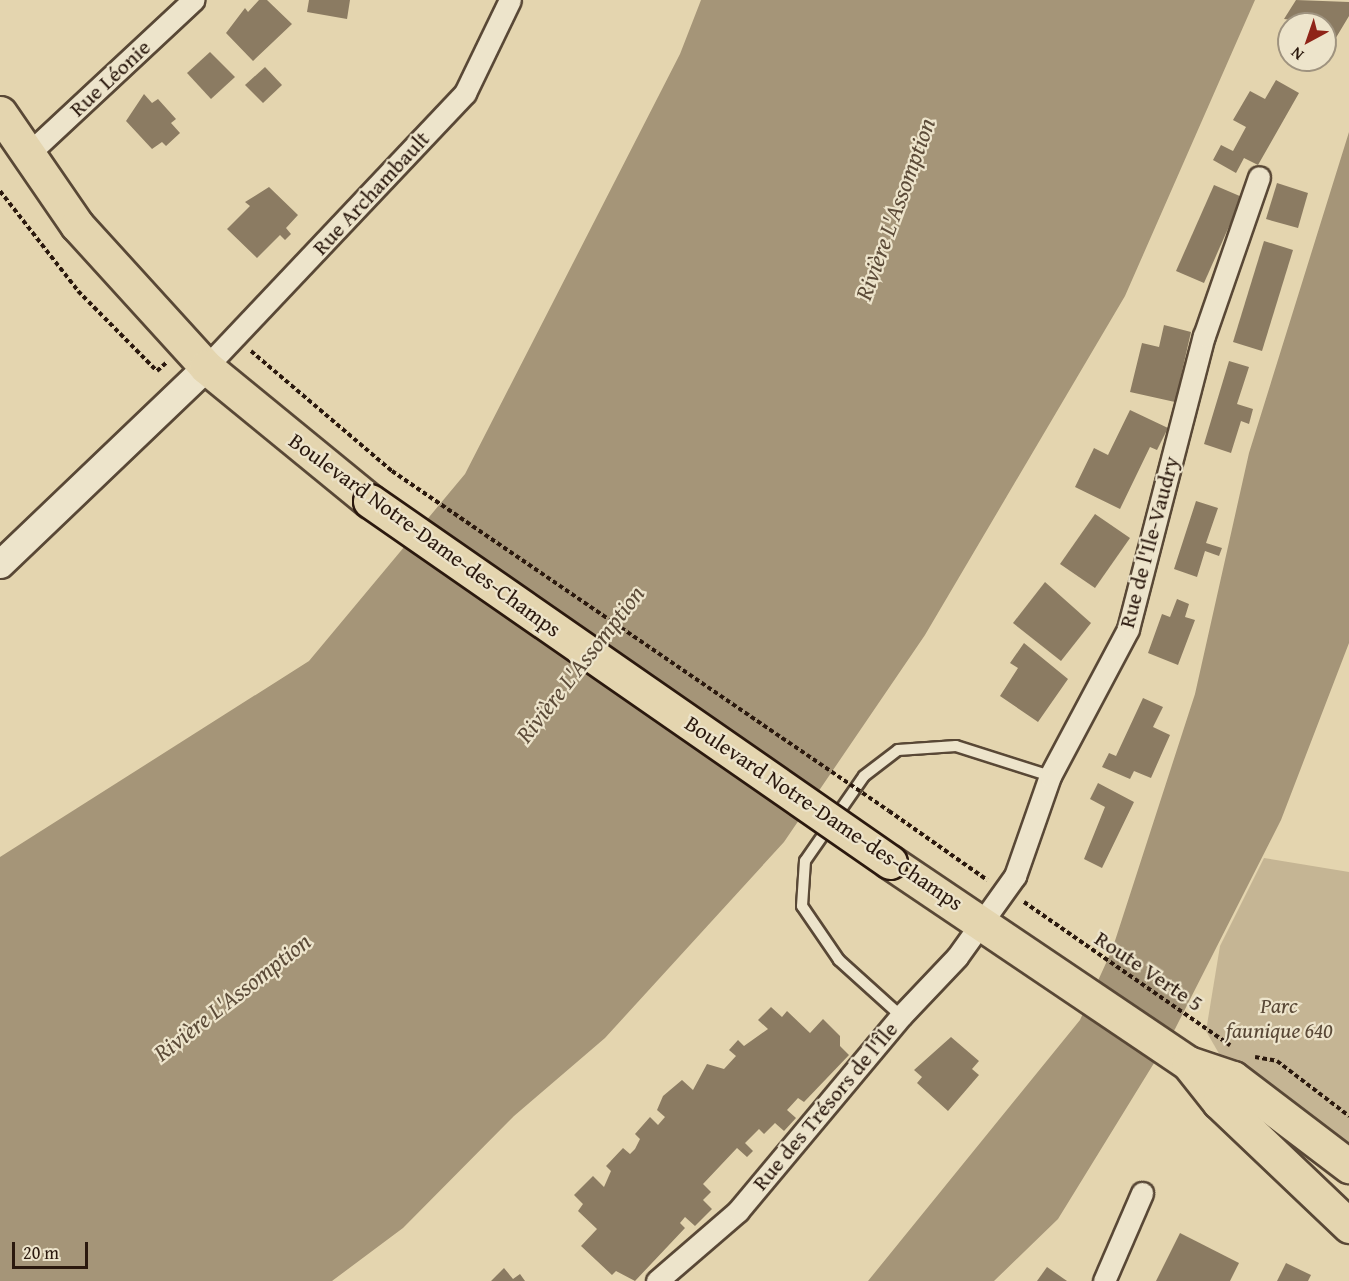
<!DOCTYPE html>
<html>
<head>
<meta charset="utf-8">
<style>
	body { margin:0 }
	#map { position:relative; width:1349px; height:1281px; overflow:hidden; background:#e4d5af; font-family:"Gentium Book Plus",serif }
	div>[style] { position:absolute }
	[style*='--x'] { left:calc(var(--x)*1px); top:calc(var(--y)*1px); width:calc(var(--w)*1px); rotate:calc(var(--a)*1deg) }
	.green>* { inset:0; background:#c5b594 }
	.water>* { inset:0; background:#a59578 }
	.building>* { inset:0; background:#8b7b62 }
	.path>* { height:4px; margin-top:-2px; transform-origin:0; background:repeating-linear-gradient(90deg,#2b190e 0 4.5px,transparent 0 7.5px) }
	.roads { filter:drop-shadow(2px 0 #594836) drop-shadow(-2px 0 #594836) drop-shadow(0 2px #594836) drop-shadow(0 -2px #594836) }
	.service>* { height:10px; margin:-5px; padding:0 5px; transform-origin:5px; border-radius:5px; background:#ede4cb }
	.minor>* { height:21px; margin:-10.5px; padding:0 10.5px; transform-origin:10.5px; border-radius:10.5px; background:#ede4cb }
	.tertiary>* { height:27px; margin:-13.5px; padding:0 13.5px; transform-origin:13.5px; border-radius:13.5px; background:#ede4cb }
	.primary>* { height:33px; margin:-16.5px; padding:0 16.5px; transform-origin:16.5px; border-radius:16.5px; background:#e4d5af }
	.path-bridge>* { height:4px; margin-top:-2px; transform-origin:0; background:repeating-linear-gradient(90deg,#2b190e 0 4.5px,transparent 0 7.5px) }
	.bridges { filter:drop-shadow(2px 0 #2b190e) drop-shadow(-2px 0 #2b190e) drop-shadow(0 2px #2b190e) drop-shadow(0 -2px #2b190e) }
	.primary-bridge>* { height:33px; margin:-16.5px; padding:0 16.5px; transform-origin:16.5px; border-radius:16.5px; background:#e4d5af }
	span { translate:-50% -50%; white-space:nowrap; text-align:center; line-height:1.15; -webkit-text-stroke:4.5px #ede4cb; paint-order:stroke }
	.street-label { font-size:22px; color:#2b190e }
	.park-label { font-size:22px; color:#594836; font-style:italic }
	.water-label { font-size:24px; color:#5c4b38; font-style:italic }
	.north { position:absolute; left:1277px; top:12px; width:60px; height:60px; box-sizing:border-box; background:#ede4cb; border:2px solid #9f937f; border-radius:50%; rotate:220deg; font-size:16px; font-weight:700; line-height:24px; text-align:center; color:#2b190e }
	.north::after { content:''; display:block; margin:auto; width:21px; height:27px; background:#8f2418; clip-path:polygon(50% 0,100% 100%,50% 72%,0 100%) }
	.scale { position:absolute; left:12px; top:1242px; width:76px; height:27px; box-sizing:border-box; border:3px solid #2b190e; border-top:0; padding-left:8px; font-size:18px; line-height:21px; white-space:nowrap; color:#2b190e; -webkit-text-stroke:4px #ede4cb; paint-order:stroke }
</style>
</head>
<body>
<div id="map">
	<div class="green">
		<i style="clip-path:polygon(1264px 858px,1349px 872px,1349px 1166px,1233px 1078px,1206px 1031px,1220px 946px)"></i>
	</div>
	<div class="water">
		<i style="clip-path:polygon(701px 0,1255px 0,1125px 296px,925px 635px,784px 842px,605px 1038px,514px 1116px,403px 1228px,332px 1281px,0 1281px,0 857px,309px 661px,465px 474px,680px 54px)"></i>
		<i style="clip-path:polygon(1349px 132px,1349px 643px,1281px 820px,1175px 1029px,1058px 1219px,994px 1281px,868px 1281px,1080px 1020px,1112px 950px,1195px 694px,1249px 453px)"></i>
	</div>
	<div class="building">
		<i style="clip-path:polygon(259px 0,267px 0,292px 24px,253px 61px,226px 33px,245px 8px,248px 12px)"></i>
		<i style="clip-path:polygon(309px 0,350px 0,347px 19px,307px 12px)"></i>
		<i style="clip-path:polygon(1296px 0,1349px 2px,1349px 16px,1331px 46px,1325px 43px,1325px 24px,1284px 19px)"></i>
		<i style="clip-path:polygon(210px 52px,235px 77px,211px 99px,187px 73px)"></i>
		<i style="clip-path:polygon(265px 67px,282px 85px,263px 103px,245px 85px)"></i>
		<i style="clip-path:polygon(1276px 80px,1299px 93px,1258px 165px,1244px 158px,1236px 173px,1213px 160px,1221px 145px,1233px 151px,1246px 127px,1233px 120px,1250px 91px,1265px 99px)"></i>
		<i style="clip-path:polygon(144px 94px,152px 103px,158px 99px,176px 119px,171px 123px,180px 133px,166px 146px,162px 142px,152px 149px,126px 121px)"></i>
		<i style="clip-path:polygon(1277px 183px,1308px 193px,1298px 228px,1266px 219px)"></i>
		<i style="clip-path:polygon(1214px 185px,1242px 197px,1204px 283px,1176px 271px)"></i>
		<i style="clip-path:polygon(269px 187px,298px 215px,286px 228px,291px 234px,285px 240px,280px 235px,257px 258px,227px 229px,250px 206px,245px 202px)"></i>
		<i style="clip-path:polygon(1264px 241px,1293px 250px,1262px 351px,1233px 342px)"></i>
		<i style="clip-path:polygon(1164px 325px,1191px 332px,1175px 402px,1130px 392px,1142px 343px,1159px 347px)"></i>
		<i style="clip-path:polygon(1229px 361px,1249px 367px,1237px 404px,1253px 409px,1249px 424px,1241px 421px,1231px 453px,1204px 444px)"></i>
		<i style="clip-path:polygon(1130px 410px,1168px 428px,1157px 450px,1150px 447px,1120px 509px,1075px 487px,1094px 448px,1108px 455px)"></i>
		<i style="clip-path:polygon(1196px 501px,1218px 508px,1206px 543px,1222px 548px,1219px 556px,1205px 551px,1197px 577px,1174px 569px)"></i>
		<i style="clip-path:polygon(1095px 514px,1130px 538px,1095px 588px,1060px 564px)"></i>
		<i style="clip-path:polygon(1045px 582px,1091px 623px,1061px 661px,1013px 623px)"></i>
		<i style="clip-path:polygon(1177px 599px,1189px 604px,1185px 617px,1195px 620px,1178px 665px,1148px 653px,1162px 614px,1170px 617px)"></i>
		<i style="clip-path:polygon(1024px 643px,1068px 679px,1038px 722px,1000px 696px,1018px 668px,1010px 663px)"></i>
		<i style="clip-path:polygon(1143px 698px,1163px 707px,1153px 727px,1170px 735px,1151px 778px,1134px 771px,1130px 779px,1102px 767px,1109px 753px,1116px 756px)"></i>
		<i style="clip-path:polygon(1098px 783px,1134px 802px,1102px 868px,1084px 859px,1105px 807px,1090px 799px)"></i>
		<i style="clip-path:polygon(771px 1007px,782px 1017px,787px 1011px,810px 1033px,823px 1019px,840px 1036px,840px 1046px,849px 1055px,804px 1102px,798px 1098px,787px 1110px,796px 1118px,784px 1131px,775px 1123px,764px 1134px,759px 1129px,745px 1143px,753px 1151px,747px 1157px,737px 1148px,703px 1184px,711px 1192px,703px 1200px,712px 1209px,695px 1226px,685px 1217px,680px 1223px,685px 1228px,635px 1281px,616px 1271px,612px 1275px,581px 1246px,597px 1229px,578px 1211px,583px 1204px,574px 1195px,593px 1176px,604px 1187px,611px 1171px,606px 1166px,623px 1148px,630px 1154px,635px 1149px,640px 1139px,635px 1134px,650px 1117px,658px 1125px,665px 1117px,657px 1110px,663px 1096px,682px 1080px,693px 1090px,707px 1064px,724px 1069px,736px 1056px,729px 1050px,738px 1040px,744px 1046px,768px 1029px,758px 1020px)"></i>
		<i style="clip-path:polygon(951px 1037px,979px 1061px,972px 1069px,979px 1075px,948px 1111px,917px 1083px,922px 1077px,914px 1070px)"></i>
		<i style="clip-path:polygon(1180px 1233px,1239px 1263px,1230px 1281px,1156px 1281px)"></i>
		<i style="clip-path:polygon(1286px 1263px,1311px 1275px,1308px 1281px,1277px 1281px)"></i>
		<i style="clip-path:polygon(1047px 1267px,1067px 1281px,1037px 1281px)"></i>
		<i style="clip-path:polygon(504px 1268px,513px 1279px,520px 1274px,525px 1281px,491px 1281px)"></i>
	</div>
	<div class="path">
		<i style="--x:0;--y:191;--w:127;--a:52"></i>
		<i style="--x:78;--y:291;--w:112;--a:45.4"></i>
		<i style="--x:157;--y:371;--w:12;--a:-42"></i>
		<i style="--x:251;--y:351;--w:185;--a:40.4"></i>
		<i style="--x:889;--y:811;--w:120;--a:35.1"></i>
		<i style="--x:1024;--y:902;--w:251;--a:34.8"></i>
		<i style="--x:1255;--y:1057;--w:22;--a:10"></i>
		<i style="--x:1277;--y:1061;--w:91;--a:37.4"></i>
	</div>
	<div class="roads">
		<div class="service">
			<i style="--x:901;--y:1016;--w:84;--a:-137.9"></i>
			<i style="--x:839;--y:960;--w:65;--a:-124.4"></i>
			<i style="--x:802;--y:906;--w:45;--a:-86.2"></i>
			<i style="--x:805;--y:861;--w:103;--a:-55.2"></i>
			<i style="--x:864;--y:776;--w:43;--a:-37.4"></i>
			<i style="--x:898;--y:750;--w:58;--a:-3.9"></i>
			<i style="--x:956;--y:746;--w:99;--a:17.7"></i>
		</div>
		<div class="minor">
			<i style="--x:26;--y:156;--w:229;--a:-43"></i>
			<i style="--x:206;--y:367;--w:377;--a:-46.6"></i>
			<i style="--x:465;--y:93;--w:103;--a:-64.2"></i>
			<i style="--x:657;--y:1281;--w:107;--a:-40.8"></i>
			<i style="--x:738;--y:1211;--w:254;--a:-50.1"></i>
			<i style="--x:901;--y:1016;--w:81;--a:-46.5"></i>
			<i style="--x:957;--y:957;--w:100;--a:-54.4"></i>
			<i style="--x:1015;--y:876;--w:106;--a:-70.7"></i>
			<i style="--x:1050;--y:776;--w:166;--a:-62"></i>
			<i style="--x:1128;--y:629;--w:303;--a:-75.5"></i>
			<i style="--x:1204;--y:336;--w:168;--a:-70.9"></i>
			<i style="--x:1104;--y:1281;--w:96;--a:-66.6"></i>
		</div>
		<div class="tertiary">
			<i style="--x:0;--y:564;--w:285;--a:-43.7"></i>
		</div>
		<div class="primary">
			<i style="--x:0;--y:113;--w:136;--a:55.5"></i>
			<i style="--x:77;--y:225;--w:192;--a:47.7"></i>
			<i style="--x:206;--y:367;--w:212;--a:39.3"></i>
			<i style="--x:890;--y:862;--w:359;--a:34"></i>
			<i style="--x:1188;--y:1063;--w:47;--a:18.4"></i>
			<i style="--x:1233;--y:1078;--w:146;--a:37.2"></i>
			<i style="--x:1188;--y:1063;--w:50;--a:51.5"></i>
			<i style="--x:1219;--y:1102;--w:180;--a:43.6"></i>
		</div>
	</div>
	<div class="path-bridge">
		<i style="--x:392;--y:471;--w:602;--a:34.38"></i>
	</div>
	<div class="bridges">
		<div class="primary-bridge">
			<i style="--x:370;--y:501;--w:633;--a:34.77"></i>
		</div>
	</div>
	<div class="street-label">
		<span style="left:110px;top:78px;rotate:-43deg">Rue Léonie</span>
		<span style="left:371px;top:193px;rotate:-47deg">Rue Archambault</span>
		<span style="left:425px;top:535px;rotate:36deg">Boulevard Notre-Dame-des-Champs</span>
		<span style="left:1149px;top:542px;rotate:-75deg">Rue de l'Ile-Vaudry</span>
		<span style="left:824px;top:813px;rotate:34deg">Boulevard Notre-Dame-des-Champs</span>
		<span style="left:1149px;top:971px;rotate:34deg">Route Verte 5</span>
		<span style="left:825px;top:1106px;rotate:-50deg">Rue des Trésors de l'Île</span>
	</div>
	<div class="park-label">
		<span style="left:1279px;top:1018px">Parc<br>faunique 640</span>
	</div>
	<div class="water-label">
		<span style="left:895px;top:209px;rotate:-70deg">Rivière L'Assomption</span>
		<span style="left:580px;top:664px;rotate:-52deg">Rivière L'Assomption</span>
		<span style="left:232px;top:997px;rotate:-38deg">Rivière L'Assomption</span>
	</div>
	<div class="north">N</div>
	<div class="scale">20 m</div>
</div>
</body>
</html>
